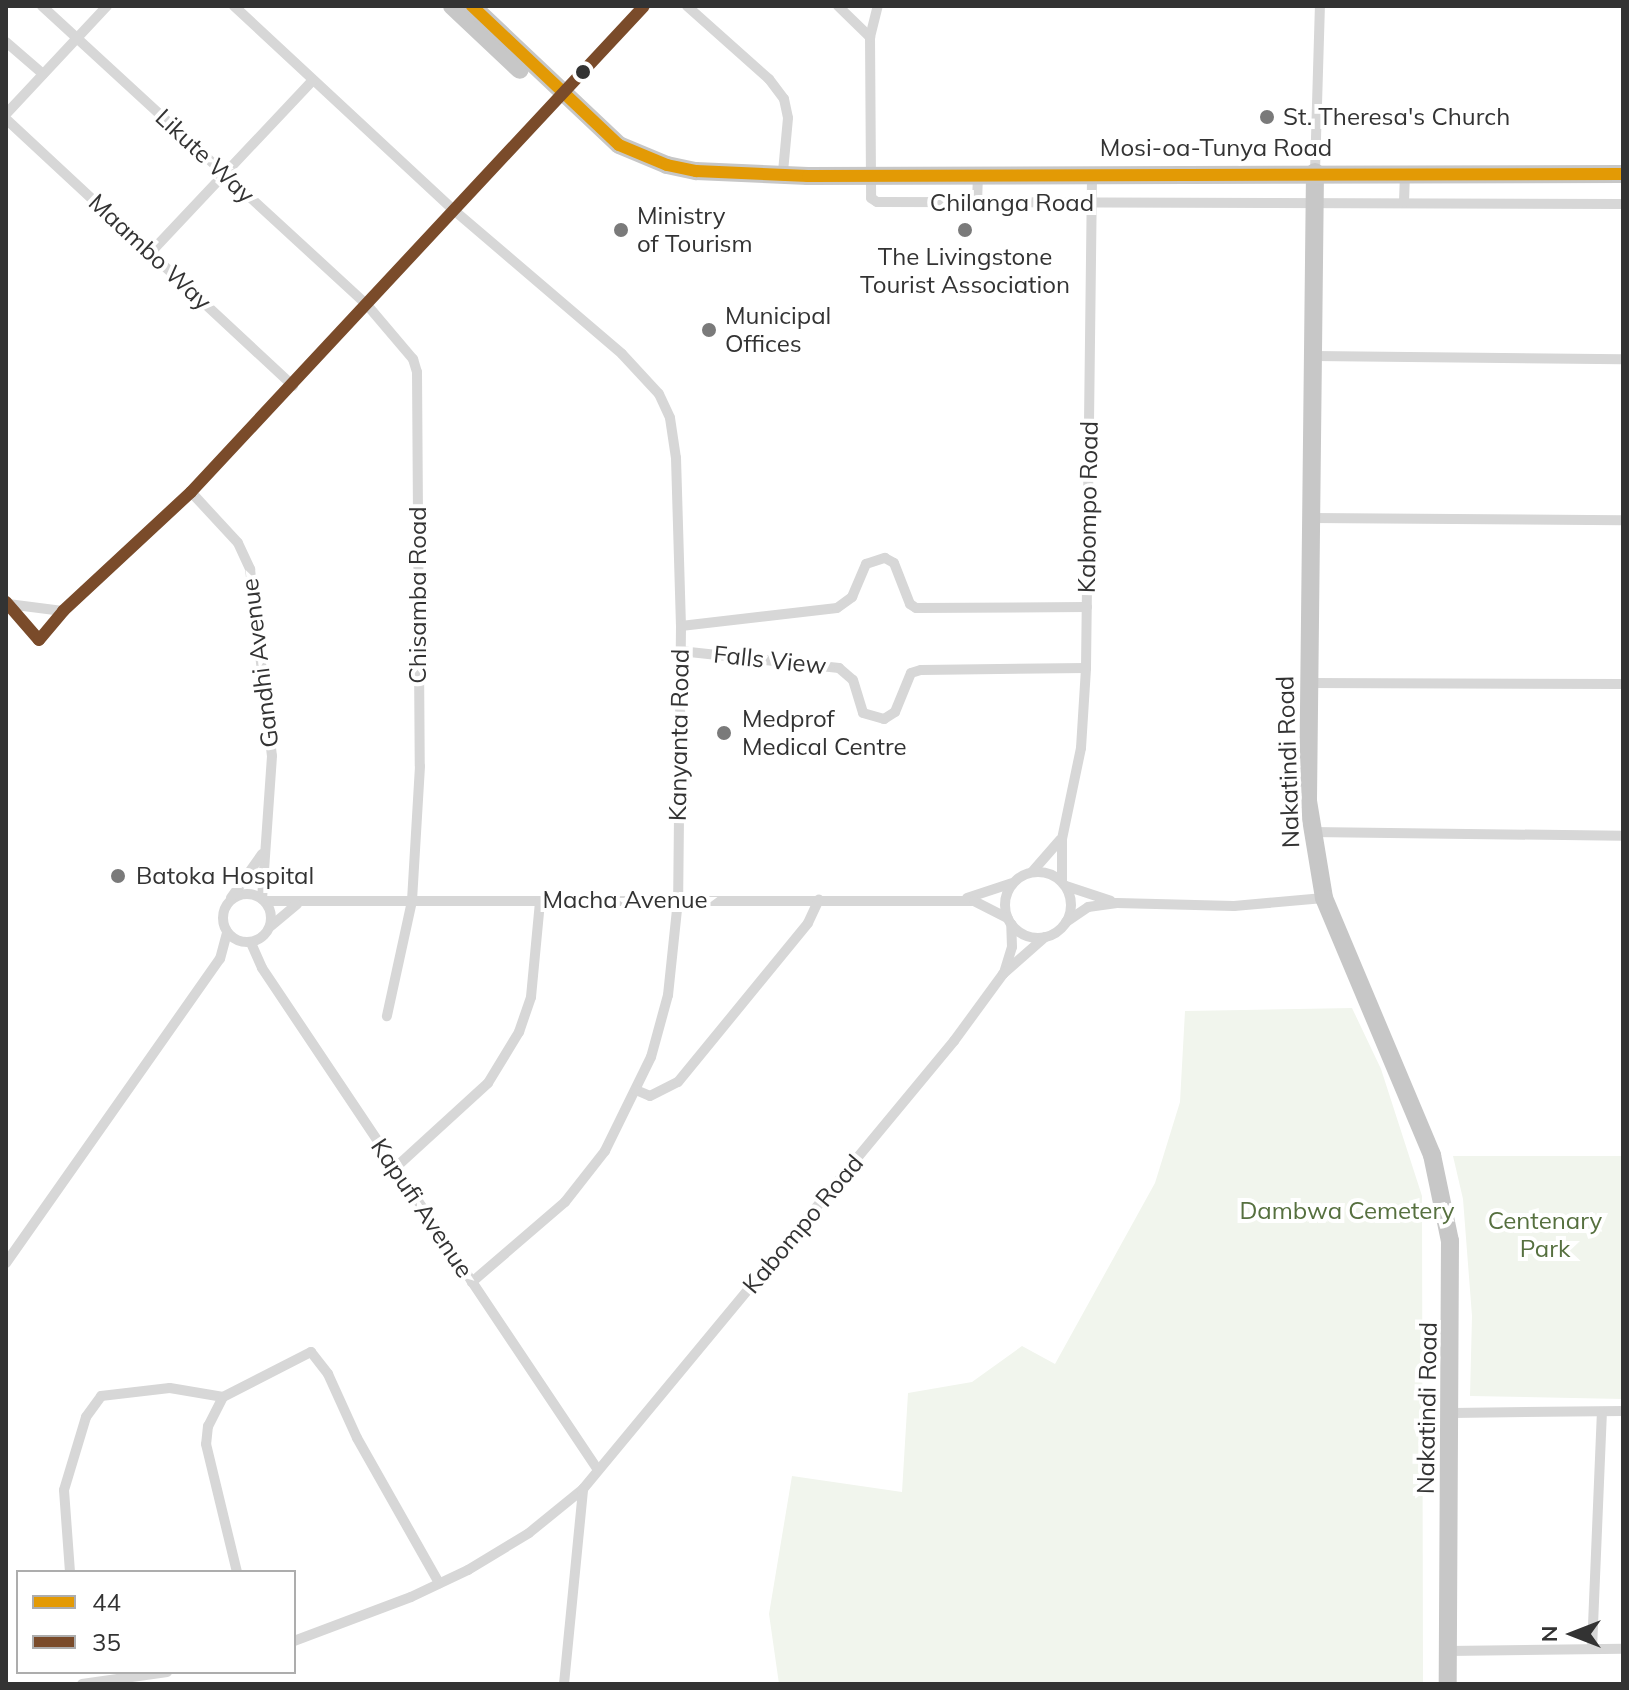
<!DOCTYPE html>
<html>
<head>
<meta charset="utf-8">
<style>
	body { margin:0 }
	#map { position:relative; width:1629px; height:1690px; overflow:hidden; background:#fff; font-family:Mulish,sans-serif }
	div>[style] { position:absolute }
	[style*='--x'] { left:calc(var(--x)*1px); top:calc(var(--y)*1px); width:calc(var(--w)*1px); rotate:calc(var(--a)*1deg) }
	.green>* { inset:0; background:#f1f5ed }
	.minor>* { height:10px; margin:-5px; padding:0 5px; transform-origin:5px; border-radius:5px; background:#d7d7d7 }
	.minor>.ring { margin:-5px; padding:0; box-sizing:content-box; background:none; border:10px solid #d7d7d7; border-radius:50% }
	.trunk>* { height:18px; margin:-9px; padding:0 9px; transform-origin:9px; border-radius:9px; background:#c7c7c7 }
	.bus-1>* { height:12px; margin:-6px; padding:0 6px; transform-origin:6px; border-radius:6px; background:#e39a05 }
	.bus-2>* { height:12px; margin:-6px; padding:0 6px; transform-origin:6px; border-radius:6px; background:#7a4b2a }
	.dots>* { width:22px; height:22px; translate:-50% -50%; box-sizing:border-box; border:4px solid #fff; border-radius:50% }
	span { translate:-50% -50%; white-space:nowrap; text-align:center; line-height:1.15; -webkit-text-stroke:8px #fff; paint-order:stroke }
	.poi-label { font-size:24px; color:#333 }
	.left { translate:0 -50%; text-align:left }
	.street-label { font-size:24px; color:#333 }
	.park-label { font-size:24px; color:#56703f }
	.frame { position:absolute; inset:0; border:8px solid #333; pointer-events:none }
	.legend { position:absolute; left:16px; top:1570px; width:280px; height:104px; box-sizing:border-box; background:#fff; border:2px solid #adadad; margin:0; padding:10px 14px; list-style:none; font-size:24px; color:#333 }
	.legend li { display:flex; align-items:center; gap:16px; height:40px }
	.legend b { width:40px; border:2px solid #adadad }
	.north { position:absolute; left:1533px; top:1594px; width:80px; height:80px; -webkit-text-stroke:6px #fff; paint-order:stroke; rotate:270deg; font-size:22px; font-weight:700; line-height:32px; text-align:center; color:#333 }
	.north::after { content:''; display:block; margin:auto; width:28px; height:36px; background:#333; clip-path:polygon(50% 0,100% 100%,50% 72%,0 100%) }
</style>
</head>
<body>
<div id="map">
	<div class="green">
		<i style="clip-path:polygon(1352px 1008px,1381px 1069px,1422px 1196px,1423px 1684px,779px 1684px,769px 1614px,792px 1476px,902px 1492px,908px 1393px,972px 1382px,1022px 1346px,1055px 1364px,1155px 1183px,1180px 1102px,1185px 1011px)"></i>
		<i style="clip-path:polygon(1453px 1156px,1623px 1156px,1623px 1399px,1470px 1396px,1472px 1316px,1463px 1199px)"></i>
	</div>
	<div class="minor">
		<i style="--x:42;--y:6;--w:443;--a:42.6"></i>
		<i style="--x:368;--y:306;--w:70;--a:49.7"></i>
		<i style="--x:413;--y:359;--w:14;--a:73"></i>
		<i style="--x:417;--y:372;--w:394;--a:89.6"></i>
		<i style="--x:420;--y:766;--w:135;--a:93.4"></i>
		<i style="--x:412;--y:901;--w:118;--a:102.3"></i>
		<i style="--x:234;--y:6;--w:303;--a:42.9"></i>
		<i style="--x:456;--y:212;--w:218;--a:40.5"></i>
		<i style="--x:622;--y:354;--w:54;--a:47.2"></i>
		<i style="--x:659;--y:394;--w:26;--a:65"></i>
		<i style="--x:670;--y:418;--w:40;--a:81.5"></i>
		<i style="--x:676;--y:458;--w:168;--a:88.3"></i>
		<i style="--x:681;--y:626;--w:274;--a:90.6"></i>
		<i style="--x:678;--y:900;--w:96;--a:96"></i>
		<i style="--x:668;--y:995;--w:64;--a:105.3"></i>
		<i style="--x:651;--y:1057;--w:105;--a:116.1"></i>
		<i style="--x:605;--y:1151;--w:65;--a:128.1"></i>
		<i style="--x:565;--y:1202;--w:123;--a:139.3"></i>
		<i style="--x:687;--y:6;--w:110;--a:41.7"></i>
		<i style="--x:769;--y:79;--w:25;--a:53"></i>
		<i style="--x:784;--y:99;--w:19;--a:78"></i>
		<i style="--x:788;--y:118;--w:54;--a:95.3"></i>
		<i style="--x:838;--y:6;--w:45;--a:44.1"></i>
		<i style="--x:870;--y:37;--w:161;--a:89.6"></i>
		<i style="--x:871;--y:198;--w:7;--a:34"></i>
		<i style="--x:877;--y:202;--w:746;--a:0.15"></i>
		<i style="--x:870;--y:37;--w:32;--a:-76"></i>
		<i style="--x:6;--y:42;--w:49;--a:40.9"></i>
		<i style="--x:6;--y:114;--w:148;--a:-46.9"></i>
		<i style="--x:6;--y:119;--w:392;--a:42.9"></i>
		<i style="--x:1315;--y:172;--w:166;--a:-88.3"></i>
		<i style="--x:1404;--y:202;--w:30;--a:-88"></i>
		<i style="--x:977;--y:203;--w:29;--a:-88"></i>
		<i style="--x:151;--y:252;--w:236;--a:-46.7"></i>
		<i style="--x:1314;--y:356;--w:309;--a:0.6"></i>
		<i style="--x:191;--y:492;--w:69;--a:47.3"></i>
		<i style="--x:238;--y:543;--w:29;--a:65"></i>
		<i style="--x:250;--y:569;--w:188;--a:83.3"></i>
		<i style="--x:272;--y:756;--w:143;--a:94"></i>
		<i style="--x:1311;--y:518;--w:312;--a:0.4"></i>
		<i style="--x:6;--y:602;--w:50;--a:49"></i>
		<i style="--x:39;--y:640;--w:38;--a:-50"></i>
		<i style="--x:63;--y:611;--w:175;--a:-42.9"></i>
		<i style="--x:191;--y:492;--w:664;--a:-47.01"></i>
		<i style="--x:8;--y:604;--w:55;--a:7.3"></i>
		<i style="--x:681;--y:626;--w:157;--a:-6.6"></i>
		<i style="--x:837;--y:608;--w:19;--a:-36"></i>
		<i style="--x:852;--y:597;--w:36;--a:-67"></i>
		<i style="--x:866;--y:564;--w:20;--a:-18"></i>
		<i style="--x:885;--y:558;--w:10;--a:29"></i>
		<i style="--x:894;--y:563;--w:44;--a:68.7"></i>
		<i style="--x:910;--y:604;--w:7;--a:34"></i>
		<i style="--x:916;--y:608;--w:171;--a:-0.3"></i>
		<i style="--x:680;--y:651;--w:160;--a:6.1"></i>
		<i style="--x:839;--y:668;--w:18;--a:41"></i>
		<i style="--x:853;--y:680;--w:34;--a:73"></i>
		<i style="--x:863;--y:713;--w:22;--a:16"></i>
		<i style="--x:884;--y:719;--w:13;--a:-32"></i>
		<i style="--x:895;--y:712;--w:42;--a:-67.7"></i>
		<i style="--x:911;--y:673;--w:10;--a:-17"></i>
		<i style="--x:921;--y:670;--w:165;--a:-0.7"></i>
		<i style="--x:1309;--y:683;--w:314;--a:0.2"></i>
		<i style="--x:1311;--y:832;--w:312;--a:0.7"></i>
		<i style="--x:1032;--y:872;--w:43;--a:-48.8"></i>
		<i class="ring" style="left:1005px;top:872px;width:56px;height:56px"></i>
		<i style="--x:1062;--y:881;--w:42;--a:-90"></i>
		<i style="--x:1062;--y:839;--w:93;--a:-78.2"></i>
		<i style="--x:1081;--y:748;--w:80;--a:-86.4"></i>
		<i style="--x:1086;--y:668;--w:494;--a:-89.3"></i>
		<i style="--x:1066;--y:886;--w:47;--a:18.4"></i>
		<i class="ring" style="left:223px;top:894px;width:38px;height:38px"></i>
		<i style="--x:231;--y:898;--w:54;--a:-54.8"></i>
		<i style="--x:967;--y:898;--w:47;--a:-18.4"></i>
		<i style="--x:265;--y:901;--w:709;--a:0"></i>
		<i style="--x:974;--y:901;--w:38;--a:27"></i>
		<i style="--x:1066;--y:922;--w:27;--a:-34"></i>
		<i style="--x:1088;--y:907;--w:29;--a:-8"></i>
		<i style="--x:1117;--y:903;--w:117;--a:1.5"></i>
		<i style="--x:1234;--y:906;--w:90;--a:-5.1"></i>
		<i style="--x:271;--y:926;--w:34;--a:-40"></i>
		<i style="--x:251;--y:943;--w:27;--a:66"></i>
		<i style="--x:262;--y:968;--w:604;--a:56.2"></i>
		<i style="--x:1004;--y:973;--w:27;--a:-73"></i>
		<i style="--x:1012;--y:947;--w:23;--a:-92"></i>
		<i style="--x:636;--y:1090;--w:15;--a:23"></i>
		<i style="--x:650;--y:1096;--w:31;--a:-27"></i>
		<i style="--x:678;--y:1082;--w:205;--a:-50.7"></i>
		<i style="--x:808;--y:923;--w:26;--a:-65"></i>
		<i style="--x:395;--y:1168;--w:126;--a:-42.4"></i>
		<i style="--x:488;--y:1083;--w:60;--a:-58.7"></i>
		<i style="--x:519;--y:1032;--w:37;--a:-71"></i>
		<i style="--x:531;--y:997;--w:96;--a:-84.6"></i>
		<i style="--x:6;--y:1263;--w:372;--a:-54.9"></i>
		<i style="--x:220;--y:959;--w:28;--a:-75"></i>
		<i style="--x:223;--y:1397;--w:33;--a:117"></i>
		<i style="--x:208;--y:1426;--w:18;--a:96"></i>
		<i style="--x:206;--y:1444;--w:132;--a:76.4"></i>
		<i style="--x:1452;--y:1413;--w:171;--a:-0.7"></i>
		<i style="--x:70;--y:1572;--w:82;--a:-94.2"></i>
		<i style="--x:64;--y:1490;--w:76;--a:-73.2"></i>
		<i style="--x:86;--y:1417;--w:26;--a:-54"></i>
		<i style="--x:101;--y:1396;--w:69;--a:-6.6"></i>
		<i style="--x:170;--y:1388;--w:54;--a:9.6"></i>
		<i style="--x:223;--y:1397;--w:99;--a:-27.1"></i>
		<i style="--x:311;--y:1352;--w:28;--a:52"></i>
		<i style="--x:328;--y:1374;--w:70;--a:65.6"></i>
		<i style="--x:357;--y:1438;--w:167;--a:60.5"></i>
		<i style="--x:294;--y:1641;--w:125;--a:-20.6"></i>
		<i style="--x:411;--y:1597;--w:63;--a:-25.3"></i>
		<i style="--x:468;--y:1570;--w:71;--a:-31.2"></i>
		<i style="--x:529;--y:1533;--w:70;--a:-39.2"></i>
		<i style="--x:583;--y:1489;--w:582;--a:-50.37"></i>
		<i style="--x:954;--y:1041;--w:83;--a:-53.8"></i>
		<i style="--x:1003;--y:974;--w:56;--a:-41.4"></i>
		<i style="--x:1592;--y:1649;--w:237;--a:-87.6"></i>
		<i style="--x:1448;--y:1651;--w:175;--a:-0.7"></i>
		<i style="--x:82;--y:1684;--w:86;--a:-8"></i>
		<i style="--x:564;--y:1684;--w:196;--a:-84.4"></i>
	</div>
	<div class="trunk">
		<i style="--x:452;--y:6;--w:93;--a:43.3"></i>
		<i style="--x:472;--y:6;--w:202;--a:43.4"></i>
		<i style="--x:619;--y:145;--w:52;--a:22.6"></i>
		<i style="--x:667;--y:165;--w:30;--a:12"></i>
		<i style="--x:696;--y:171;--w:112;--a:2.6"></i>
		<i style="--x:808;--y:176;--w:815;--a:-0.14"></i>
		<i style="--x:1315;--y:172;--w:629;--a:90.64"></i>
		<i style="--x:1308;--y:801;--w:98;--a:80.6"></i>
		<i style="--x:1324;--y:898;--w:279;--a:67.2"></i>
		<i style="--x:1432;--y:1155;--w:88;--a:78.2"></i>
		<i style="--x:1450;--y:1241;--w:443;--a:90.3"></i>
	</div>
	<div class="bus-1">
		<i style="--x:472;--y:6;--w:202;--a:43.4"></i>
		<i style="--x:619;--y:145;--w:52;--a:22.6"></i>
		<i style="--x:667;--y:165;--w:30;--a:12"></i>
		<i style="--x:696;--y:171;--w:112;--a:2.6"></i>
		<i style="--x:808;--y:176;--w:815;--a:-0.14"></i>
	</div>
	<div class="bus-2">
		<i style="--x:6;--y:602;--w:50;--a:49"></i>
		<i style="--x:39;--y:640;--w:38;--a:-50"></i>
		<i style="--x:63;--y:611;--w:175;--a:-42.9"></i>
		<i style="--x:191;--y:492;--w:664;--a:-47.01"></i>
	</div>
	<div class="dots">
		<i style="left:583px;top:72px;background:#333"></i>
		<i style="left:1267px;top:117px;background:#7a7a7a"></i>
		<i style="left:621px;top:230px;background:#7a7a7a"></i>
		<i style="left:965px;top:230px;background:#7a7a7a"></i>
		<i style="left:709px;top:330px;background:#7a7a7a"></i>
		<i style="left:724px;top:733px;background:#7a7a7a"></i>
		<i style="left:118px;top:876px;background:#7a7a7a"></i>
	</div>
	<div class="poi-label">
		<span class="left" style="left:1283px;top:117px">St. Theresa's Church</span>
		<span class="left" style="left:637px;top:230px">Ministry<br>of Tourism</span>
		<span style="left:965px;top:271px">The Livingstone<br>Tourist Association</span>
		<span class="left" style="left:725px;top:330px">Municipal<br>Offices</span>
		<span class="left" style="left:742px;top:733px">Medprof<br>Medical Centre</span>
		<span class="left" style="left:136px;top:876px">Batoka Hospital</span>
	</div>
	<div class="street-label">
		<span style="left:1216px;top:148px">Mosi-oa-Tunya Road</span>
		<span style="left:205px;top:156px;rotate:43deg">Likute Way</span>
		<span style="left:1012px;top:203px">Chilanga Road</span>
		<span style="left:150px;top:252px;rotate:43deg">Maambo Way</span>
		<span style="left:1088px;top:507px;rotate:-89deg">Kabompo Road</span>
		<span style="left:418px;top:595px;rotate:-90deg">Chisamba Road</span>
		<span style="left:770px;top:660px;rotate:6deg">Falls View</span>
		<span style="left:260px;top:663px;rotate:-97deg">Gandhi Avenue</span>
		<span style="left:679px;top:735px;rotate:-89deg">Kanyanta Road</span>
		<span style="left:1288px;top:762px;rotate:-92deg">Nakatindi Road</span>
		<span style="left:625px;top:900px">Macha Avenue</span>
		<span style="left:422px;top:1208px;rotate:56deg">Kapufi Avenue</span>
		<span style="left:803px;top:1224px;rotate:-50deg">Kabompo Road</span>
		<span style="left:1427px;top:1408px;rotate:-89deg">Nakatindi Road</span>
	</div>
	<div class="park-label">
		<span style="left:1347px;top:1211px">Dambwa Cemetery</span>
		<span style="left:1545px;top:1235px">Centenary<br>Park</span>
	</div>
	<div class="frame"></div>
	<ul class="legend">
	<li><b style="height:10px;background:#e39a05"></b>44</li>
	<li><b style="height:10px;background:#7a4b2a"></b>35</li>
	</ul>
	<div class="north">N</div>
</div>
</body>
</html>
